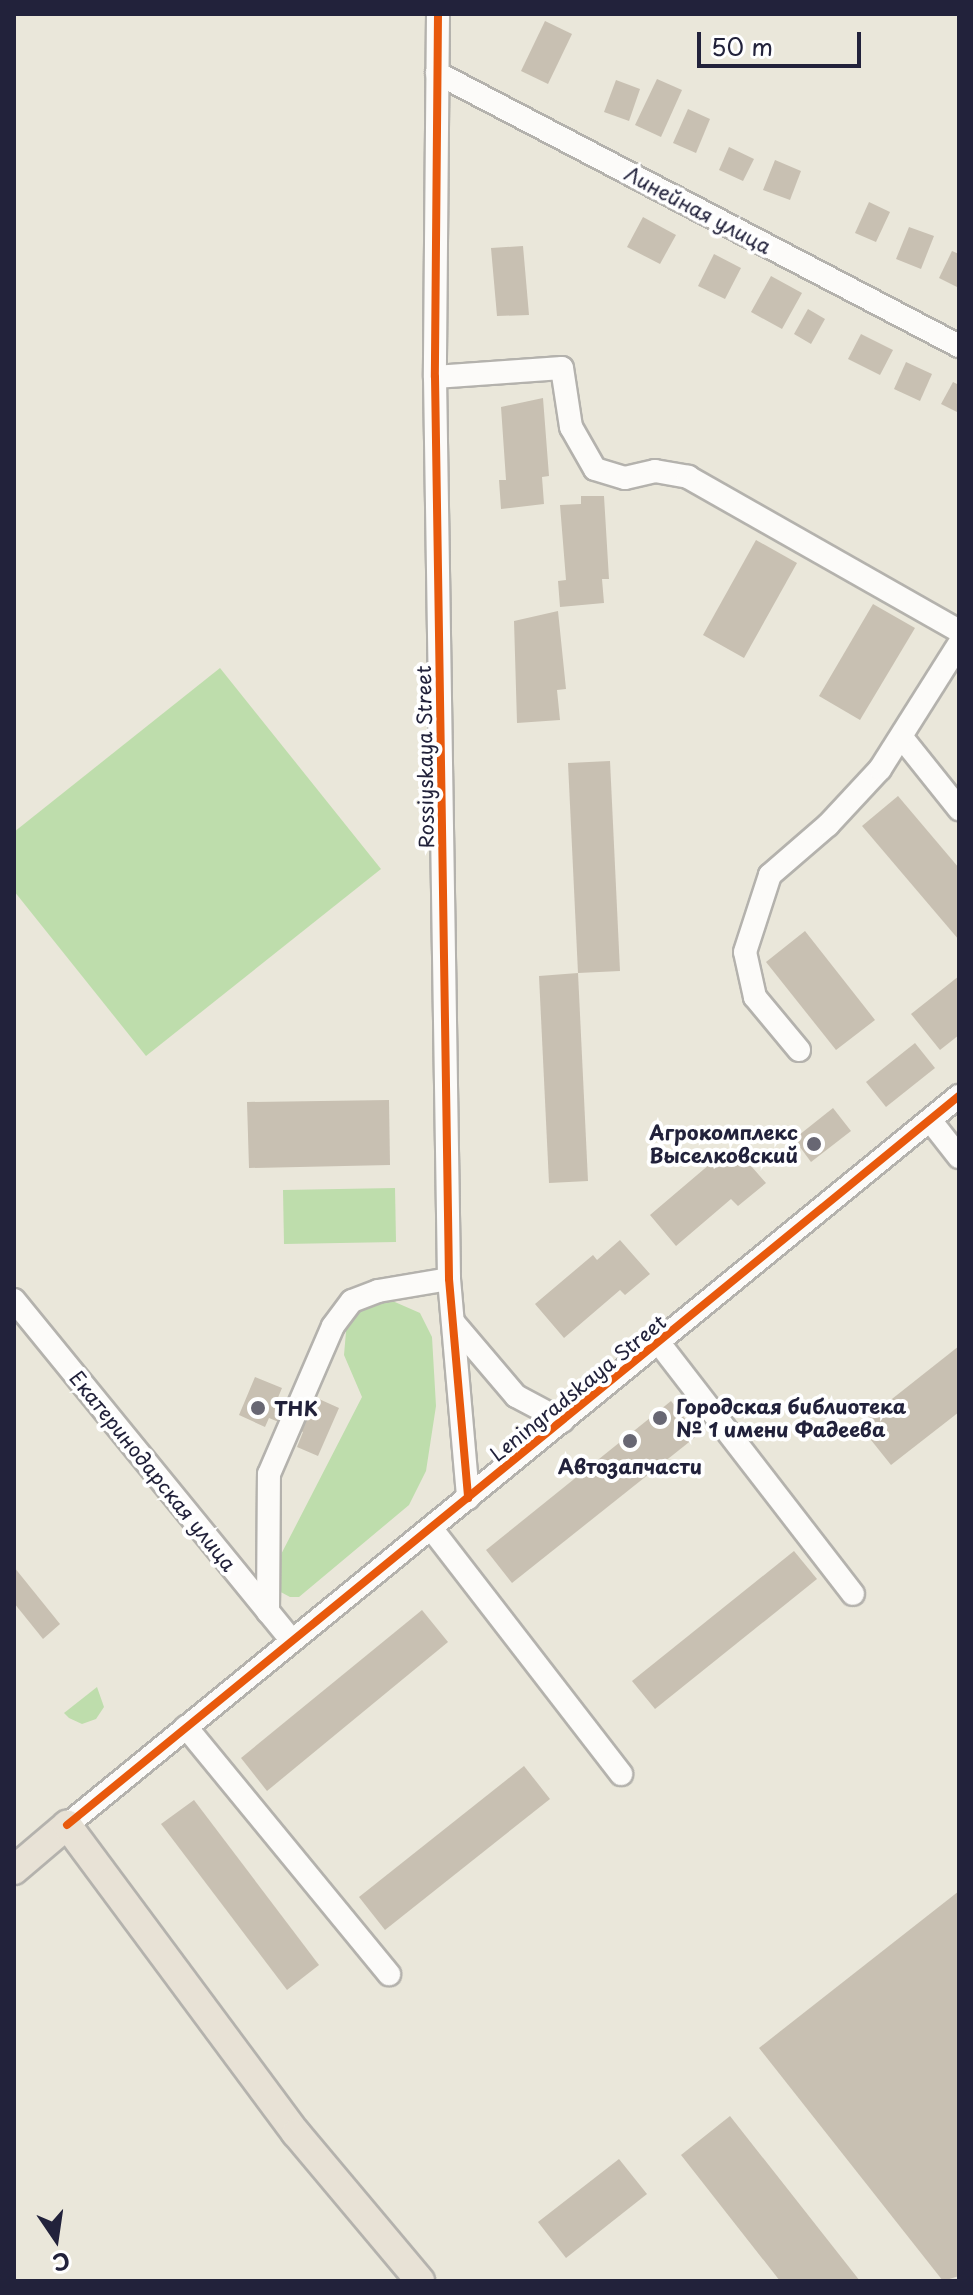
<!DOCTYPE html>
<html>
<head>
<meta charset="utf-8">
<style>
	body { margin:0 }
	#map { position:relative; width:973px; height:2295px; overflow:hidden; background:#eae7da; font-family:"Playpen Sans",sans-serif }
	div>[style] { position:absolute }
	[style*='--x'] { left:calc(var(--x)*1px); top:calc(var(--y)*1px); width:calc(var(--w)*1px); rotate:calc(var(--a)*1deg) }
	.green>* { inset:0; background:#beddac }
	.building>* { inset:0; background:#c8c0b2 }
	.roads { filter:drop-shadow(2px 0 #b4b2ad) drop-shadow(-2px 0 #b4b2ad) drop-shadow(0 2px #b4b2ad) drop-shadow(0 -2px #b4b2ad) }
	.minor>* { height:22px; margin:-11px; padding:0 11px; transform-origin:11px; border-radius:11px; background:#fcfbf9 }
	.major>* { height:28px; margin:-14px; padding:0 14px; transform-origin:14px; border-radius:14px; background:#e8e2d6 }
	.cycleway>* { height:8px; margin:-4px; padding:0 4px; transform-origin:4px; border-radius:4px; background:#e8590c }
	.dots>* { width:22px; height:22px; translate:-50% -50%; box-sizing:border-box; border:4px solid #fff; border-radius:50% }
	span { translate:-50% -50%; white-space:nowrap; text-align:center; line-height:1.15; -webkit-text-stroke:8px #fff; paint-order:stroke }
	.street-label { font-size:20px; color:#22223b }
	.poi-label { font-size:20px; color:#22223b; font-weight:700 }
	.right { translate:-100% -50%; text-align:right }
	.left { translate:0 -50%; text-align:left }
	.frame { position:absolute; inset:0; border:16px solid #22223b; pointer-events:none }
	.north { position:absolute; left:16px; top:2199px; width:80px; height:80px; -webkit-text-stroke:6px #fff; paint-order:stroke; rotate:167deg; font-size:22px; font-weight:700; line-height:32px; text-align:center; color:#22223b }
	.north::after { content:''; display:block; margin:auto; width:28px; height:36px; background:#22223b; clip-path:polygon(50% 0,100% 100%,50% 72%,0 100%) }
	.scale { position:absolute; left:697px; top:32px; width:164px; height:36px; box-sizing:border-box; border:4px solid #22223b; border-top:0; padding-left:10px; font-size:24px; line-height:28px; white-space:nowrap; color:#22223b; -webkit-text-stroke:6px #fff; paint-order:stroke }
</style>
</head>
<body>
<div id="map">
	<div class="green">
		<i style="clip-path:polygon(220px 668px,381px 869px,146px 1056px,14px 891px,14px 832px)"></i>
		<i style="clip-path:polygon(395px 1188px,396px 1242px,284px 1244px,283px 1190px)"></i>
		<i style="clip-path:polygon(388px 1299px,420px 1313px,432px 1337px,436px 1406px,426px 1471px,409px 1505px,299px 1597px,290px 1597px,277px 1590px,274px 1568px,362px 1397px,344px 1355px,347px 1320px,355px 1309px)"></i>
		<i style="clip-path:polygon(97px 1687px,104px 1707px,96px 1719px,82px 1724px,69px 1718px,64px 1713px)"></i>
	</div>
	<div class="building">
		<i style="clip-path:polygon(545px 21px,572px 34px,548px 84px,521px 71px)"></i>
		<i style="clip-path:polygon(657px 79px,682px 90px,661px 137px,635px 125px)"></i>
		<i style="clip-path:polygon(616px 80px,640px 89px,629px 121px,604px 112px)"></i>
		<i style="clip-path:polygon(688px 109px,710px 119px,696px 153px,673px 143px)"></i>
		<i style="clip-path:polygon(729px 147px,754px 159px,743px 181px,719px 170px)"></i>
		<i style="clip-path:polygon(775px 160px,801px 171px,790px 200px,763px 190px)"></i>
		<i style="clip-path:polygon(869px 202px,890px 212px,876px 242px,855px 233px)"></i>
		<i style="clip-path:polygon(643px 217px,676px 235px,660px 264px,627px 247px)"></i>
		<i style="clip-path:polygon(909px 227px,934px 236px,921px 269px,896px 259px)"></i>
		<i style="clip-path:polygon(523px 246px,529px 315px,497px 316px,491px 248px)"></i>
		<i style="clip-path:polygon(952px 251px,959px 254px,959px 288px,939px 278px)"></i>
		<i style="clip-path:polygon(714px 254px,741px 268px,725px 299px,698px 286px)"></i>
		<i style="clip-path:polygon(771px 276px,802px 293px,782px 329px,751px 312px)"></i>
		<i style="clip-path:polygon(808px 309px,825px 319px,811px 344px,794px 334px)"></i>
		<i style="clip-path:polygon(861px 334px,893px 350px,880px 375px,848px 359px)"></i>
		<i style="clip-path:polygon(906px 362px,932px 374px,920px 401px,894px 389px)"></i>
		<i style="clip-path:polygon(953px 382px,959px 385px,959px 413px,941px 404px)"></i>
		<i style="clip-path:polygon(543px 398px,549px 476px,542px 477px,544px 504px,501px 509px,499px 480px,506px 480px,501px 407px)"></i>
		<i style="clip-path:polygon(581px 496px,604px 496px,609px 579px,602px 579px,604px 603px,560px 607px,558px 581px,566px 580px,560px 505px,581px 504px)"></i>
		<i style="clip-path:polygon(756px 540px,797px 563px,744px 658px,703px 635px)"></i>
		<i style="clip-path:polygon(873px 604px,915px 628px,860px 720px,819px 696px)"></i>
		<i style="clip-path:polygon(558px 611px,566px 689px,557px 690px,560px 720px,517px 723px,514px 621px)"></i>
		<i style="clip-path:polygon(610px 761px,620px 971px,578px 973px,568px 763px)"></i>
		<i style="clip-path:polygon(898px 796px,959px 868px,959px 940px,862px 826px)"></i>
		<i style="clip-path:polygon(805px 931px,875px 1020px,836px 1050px,766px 962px)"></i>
		<i style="clip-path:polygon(578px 973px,588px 1181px,549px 1183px,539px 976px)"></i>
		<i style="clip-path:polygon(959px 976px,959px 1035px,940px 1050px,911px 1014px)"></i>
		<i style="clip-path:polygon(915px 1043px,935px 1068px,886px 1107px,866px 1082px)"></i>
		<i style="clip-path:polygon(389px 1100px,390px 1165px,249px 1168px,247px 1102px)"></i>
		<i style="clip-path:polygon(833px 1108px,851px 1131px,811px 1162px,794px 1139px)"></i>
		<i style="clip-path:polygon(737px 1150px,766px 1183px,738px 1206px,731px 1199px,676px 1246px,650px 1215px,710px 1164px,714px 1169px)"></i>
		<i style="clip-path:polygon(620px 1240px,650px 1274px,625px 1295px,620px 1290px,564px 1338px,535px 1304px,593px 1255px,597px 1260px)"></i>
		<i style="clip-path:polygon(959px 1346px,959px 1412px,891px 1465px,859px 1425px)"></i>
		<i style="clip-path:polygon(255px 1377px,282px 1388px,277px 1400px,312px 1415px,319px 1399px,339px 1408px,318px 1456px,297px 1447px,303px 1432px,269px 1418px,265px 1427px,239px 1415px)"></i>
		<i style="clip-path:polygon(671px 1401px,698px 1435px,512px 1583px,486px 1550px)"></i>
		<i style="clip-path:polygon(794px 1551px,817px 1579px,655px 1709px,632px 1681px)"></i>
		<i style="clip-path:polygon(14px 1567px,60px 1624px,43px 1639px,14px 1603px)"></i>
		<i style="clip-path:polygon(422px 1610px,448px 1642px,267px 1791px,241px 1758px)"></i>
		<i style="clip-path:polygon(524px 1766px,550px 1799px,385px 1930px,359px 1897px)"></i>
		<i style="clip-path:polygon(194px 1800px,319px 1965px,287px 1990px,161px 1824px)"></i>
		<i style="clip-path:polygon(959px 1891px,959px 2276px,943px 2281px,759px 2048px)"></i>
		<i style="clip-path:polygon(730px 2116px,860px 2281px,780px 2281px,681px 2155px)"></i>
		<i style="clip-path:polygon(619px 2159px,647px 2194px,566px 2258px,538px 2222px)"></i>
	</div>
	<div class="roads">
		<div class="minor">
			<i style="--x:438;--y:14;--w:363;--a:90.5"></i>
			<i style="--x:435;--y:377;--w:902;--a:89.11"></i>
			<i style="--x:449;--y:1279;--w:220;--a:85"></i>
			<i style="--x:437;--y:73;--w:589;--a:27.61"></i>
			<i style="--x:435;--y:377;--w:127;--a:-4.1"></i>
			<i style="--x:562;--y:368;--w:60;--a:81.3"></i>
			<i style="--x:571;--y:427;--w:48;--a:60.3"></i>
			<i style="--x:595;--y:469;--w:31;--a:17"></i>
			<i style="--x:625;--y:478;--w:31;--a:-13"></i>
			<i style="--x:655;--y:471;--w:34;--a:10"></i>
			<i style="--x:688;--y:477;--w:312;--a:29.6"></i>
			<i style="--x:903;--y:739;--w:90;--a:51.3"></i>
			<i style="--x:799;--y:1050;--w:69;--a:-129.7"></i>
			<i style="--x:755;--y:997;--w:46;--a:-102.5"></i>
			<i style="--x:745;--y:952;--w:81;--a:-72"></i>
			<i style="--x:770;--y:875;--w:77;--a:-40.8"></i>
			<i style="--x:828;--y:825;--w:76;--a:-47.1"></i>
			<i style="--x:880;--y:769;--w:148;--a:-57.7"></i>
			<i style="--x:930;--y:1120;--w:47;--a:51.9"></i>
			<i style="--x:14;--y:1300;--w:440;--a:50.8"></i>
			<i style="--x:453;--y:1322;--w:97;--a:49.6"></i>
			<i style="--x:516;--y:1396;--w:53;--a:28"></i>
			<i style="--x:659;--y:1343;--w:317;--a:52.3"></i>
			<i style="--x:431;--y:1528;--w:311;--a:52.3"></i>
			<i style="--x:268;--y:1612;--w:138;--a:-89.6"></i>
			<i style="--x:269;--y:1474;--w:161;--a:-66.6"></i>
			<i style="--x:333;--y:1326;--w:31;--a:-53"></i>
			<i style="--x:352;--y:1301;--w:28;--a:-21"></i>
			<i style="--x:378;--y:1291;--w:72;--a:-9.6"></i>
			<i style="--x:186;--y:1727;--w:320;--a:50.6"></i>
			<i style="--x:67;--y:1825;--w:1152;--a:-39.26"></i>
		</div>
		<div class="major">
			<i style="--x:14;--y:1870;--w:70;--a:-40.3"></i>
			<i style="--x:67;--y:1825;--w:384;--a:53.4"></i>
			<i style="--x:296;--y:2133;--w:193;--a:50"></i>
		</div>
	</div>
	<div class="cycleway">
		<i style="--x:438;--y:14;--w:363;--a:90.5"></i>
		<i style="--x:435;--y:377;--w:902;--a:89.11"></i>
		<i style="--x:449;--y:1279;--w:220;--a:85"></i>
		<i style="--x:67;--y:1825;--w:1152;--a:-39.26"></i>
	</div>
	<div class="dots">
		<i style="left:814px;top:1144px;background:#686773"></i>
		<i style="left:258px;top:1408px;background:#686773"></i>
		<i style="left:660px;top:1418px;background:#686773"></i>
		<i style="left:630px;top:1441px;background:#686773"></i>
	</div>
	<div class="street-label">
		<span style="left:698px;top:210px;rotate:28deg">Линейная улица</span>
		<span style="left:425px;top:757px;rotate:-91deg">Rossiyskaya Street</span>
		<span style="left:578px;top:1388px;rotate:-39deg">Leningradskaya Street</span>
		<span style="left:153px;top:1471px;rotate:51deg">Екатеринодарская улица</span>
	</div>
	<div class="poi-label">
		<span class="right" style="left:798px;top:1144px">Агрокомплекс<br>Выселковский</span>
		<span class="left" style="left:676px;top:1418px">Городская библиотека<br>№ 1 имени Фадеева</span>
		<span class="left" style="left:274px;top:1408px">ТНК</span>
		<span style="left:630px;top:1466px">Автозапчасти</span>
	</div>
	<div class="frame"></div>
	<div class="north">С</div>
	<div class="scale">50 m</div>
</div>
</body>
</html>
